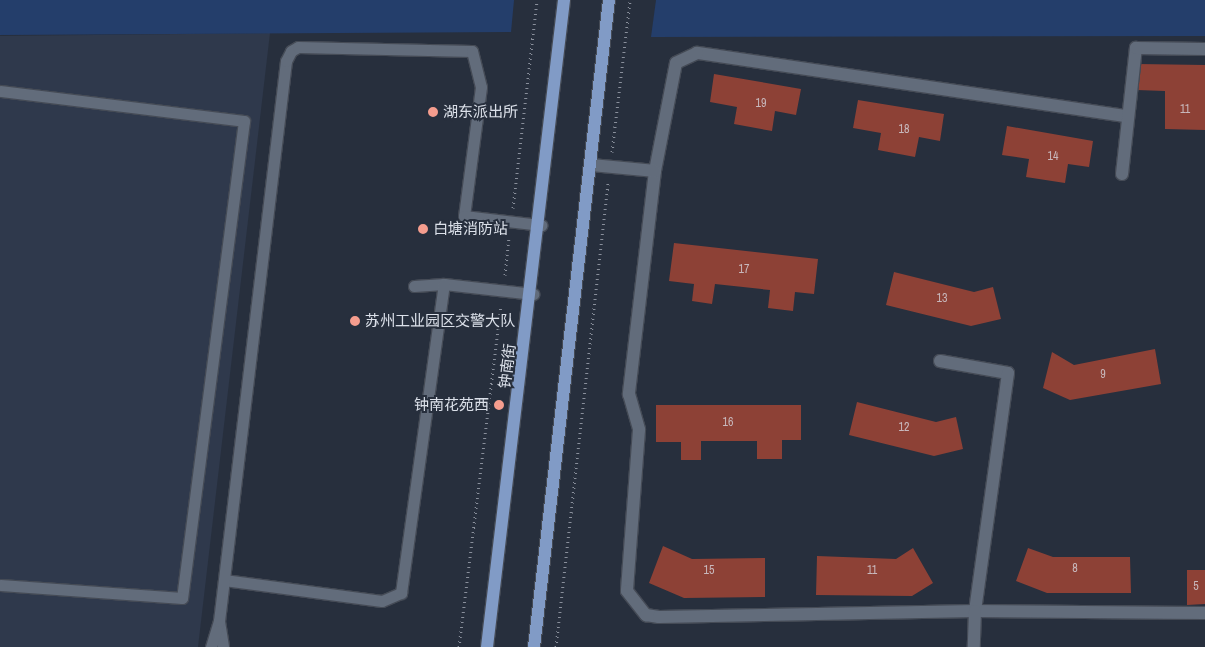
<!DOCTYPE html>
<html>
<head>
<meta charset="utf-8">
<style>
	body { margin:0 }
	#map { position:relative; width:1205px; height:647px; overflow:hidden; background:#272f3d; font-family:"Archivo Narrow","Noto Sans SC",sans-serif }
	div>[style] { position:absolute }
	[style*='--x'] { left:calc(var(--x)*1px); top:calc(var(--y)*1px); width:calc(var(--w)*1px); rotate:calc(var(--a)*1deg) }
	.built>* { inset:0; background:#2f394c }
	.green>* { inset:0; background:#243e6b }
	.building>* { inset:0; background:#8d4136 }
	.path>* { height:3px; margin-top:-1.5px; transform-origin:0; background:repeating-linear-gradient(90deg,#898f9b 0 1px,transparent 0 5px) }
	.roads { filter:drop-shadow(1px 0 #454b56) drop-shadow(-1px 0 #454b56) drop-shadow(0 1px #454b56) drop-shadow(0 -1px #454b56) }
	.service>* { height:11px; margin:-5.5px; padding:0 5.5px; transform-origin:5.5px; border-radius:5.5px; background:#626c7b }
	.minor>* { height:12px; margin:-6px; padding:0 6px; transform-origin:6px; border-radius:6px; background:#626c7b }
	.primary>* { height:12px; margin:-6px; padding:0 6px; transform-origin:6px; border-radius:6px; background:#819bc6 }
	.dots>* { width:14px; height:14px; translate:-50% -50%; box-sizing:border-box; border:2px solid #272f3d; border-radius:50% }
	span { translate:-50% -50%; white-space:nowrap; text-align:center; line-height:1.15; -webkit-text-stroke:4px #272f3d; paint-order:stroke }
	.number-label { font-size:12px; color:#c8b8bc }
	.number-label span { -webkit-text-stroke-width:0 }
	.poi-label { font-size:15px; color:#dbe0e9 }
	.left { translate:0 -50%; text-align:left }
	.right { translate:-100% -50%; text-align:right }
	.street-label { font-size:15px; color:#dbe0e9 }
</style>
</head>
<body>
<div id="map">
	<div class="built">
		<i style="clip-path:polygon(270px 33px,198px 647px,0 647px,0 36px)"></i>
	</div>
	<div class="green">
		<i style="clip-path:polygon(0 0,514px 0,511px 32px,0 35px)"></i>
		<i style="clip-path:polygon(656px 0,1205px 0,1205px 36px,651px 37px)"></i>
	</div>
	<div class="building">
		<i style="clip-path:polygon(1138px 64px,1205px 65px,1205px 130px,1165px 129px,1165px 91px,1137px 90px)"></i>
		<i style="clip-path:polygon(714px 74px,801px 89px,796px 115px,775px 111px,772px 131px,734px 124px,737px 107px,710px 102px)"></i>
		<i style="clip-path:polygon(858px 100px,944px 114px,940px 141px,919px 137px,915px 157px,878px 150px,881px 133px,853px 128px)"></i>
		<i style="clip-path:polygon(1007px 126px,1093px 141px,1089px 167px,1068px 164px,1065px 183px,1026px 177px,1029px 159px,1002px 155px)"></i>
		<i style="clip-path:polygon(674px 243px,818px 259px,814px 294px,795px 292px,793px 311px,768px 308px,770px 290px,715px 284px,712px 304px,692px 301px,694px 284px,669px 281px)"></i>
		<i style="clip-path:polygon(894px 272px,974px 292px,993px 287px,1001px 319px,971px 326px,886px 305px)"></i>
		<i style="clip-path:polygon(1155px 349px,1161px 384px,1070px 400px,1043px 388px,1052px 352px,1074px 365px)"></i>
		<i style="clip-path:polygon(857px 402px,936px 422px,956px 417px,963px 449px,934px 456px,849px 435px)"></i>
		<i style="clip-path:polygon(656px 405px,801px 405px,801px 440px,782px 440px,782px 459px,757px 459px,757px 441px,701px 441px,701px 460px,681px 460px,681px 442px,656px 442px)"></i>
		<i style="clip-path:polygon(663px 546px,692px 559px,765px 558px,765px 597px,684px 598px,649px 583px)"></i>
		<i style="clip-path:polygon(913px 548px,933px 583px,912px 596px,816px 595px,817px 556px,896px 559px)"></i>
		<i style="clip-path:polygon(1028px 548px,1053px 557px,1130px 557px,1131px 593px,1047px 593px,1016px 581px)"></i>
		<i style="clip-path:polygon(1187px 570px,1205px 570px,1205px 604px,1187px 605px)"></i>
	</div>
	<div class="path">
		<i style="--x:612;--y:152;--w:153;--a:-83.2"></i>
		<i style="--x:513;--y:208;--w:209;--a:-83.4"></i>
		<i style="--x:505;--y:275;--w:39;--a:-84"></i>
		<i style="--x:459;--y:647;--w:344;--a:-83"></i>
		<i style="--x:556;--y:647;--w:467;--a:-83.6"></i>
	</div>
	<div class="roads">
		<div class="service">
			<i style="--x:0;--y:91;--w:246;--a:7"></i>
			<i style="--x:244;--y:121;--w:481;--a:97.4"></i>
			<i style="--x:182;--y:598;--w:182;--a:-175.9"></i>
			<i style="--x:414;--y:286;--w:30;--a:-4"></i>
			<i style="--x:444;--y:284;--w:90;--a:6.4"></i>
			<i style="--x:224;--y:580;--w:159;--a:7.6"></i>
			<i style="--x:382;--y:601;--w:21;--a:-23"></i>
			<i style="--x:401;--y:593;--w:312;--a:-82.1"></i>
			<i style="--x:219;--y:621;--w:26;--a:81"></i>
			<i style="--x:211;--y:647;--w:27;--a:-73"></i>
			<i style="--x:219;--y:621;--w:564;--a:-83.18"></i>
			<i style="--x:286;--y:61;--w:11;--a:-63"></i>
			<i style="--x:291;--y:51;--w:8;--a:-30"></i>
			<i style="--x:298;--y:47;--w:174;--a:1.3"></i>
			<i style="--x:472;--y:51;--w:37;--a:76"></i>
			<i style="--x:481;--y:87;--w:130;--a:97.5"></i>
			<i style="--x:464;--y:216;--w:78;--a:6.7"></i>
		</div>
		<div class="minor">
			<i style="--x:1125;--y:116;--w:433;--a:-171.6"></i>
			<i style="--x:697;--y:53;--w:23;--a:155"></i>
			<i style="--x:676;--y:63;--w:110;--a:101"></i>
			<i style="--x:655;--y:171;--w:225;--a:96.7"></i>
			<i style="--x:629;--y:394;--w:37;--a:74"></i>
			<i style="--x:639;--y:430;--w:161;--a:94.3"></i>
			<i style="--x:627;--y:591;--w:31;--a:52"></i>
			<i style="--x:646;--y:615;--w:13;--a:9"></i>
			<i style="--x:659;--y:617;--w:316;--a:-1.1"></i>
			<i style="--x:975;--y:611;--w:230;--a:0.5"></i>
			<i style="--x:592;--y:165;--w:63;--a:5.4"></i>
			<i style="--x:1122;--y:174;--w:127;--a:-83.7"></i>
			<i style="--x:1136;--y:48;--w:69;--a:0.8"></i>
			<i style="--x:940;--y:361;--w:69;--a:10"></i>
			<i style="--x:1008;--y:373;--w:240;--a:97.9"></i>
			<i style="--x:975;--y:611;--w:36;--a:92"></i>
		</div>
		<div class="primary">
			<i style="--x:487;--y:647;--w:652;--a:-83.21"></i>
			<i style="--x:534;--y:647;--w:651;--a:-83.39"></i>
		</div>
	</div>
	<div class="dots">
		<i style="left:433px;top:112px;background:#f59d8e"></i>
		<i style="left:423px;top:229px;background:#f59d8e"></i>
		<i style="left:355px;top:321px;background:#f59d8e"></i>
		<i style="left:499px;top:405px;background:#f59d8e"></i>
	</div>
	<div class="number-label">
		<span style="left:761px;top:104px">19</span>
		<span style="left:1185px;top:110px">11</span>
		<span style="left:904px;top:130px">18</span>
		<span style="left:1053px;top:157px">14</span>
		<span style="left:744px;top:270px">17</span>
		<span style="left:942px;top:299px">13</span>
		<span style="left:1103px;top:375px">9</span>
		<span style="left:728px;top:423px">16</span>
		<span style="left:904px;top:428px">12</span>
		<span style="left:1075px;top:569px">8</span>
		<span style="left:709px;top:571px">15</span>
		<span style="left:872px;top:571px">11</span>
		<span style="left:1196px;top:587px">5</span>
	</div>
	<div class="poi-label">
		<span class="left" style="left:443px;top:112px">湖东派出所</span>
		<span class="left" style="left:433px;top:229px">白塘消防站</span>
		<span class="left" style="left:365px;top:321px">苏州工业园区交警大队</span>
		<span class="right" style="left:489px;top:405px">钟南花苑西</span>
	</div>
	<div class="street-label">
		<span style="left:507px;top:366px;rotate:-83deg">钟南街</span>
	</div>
</div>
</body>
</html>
